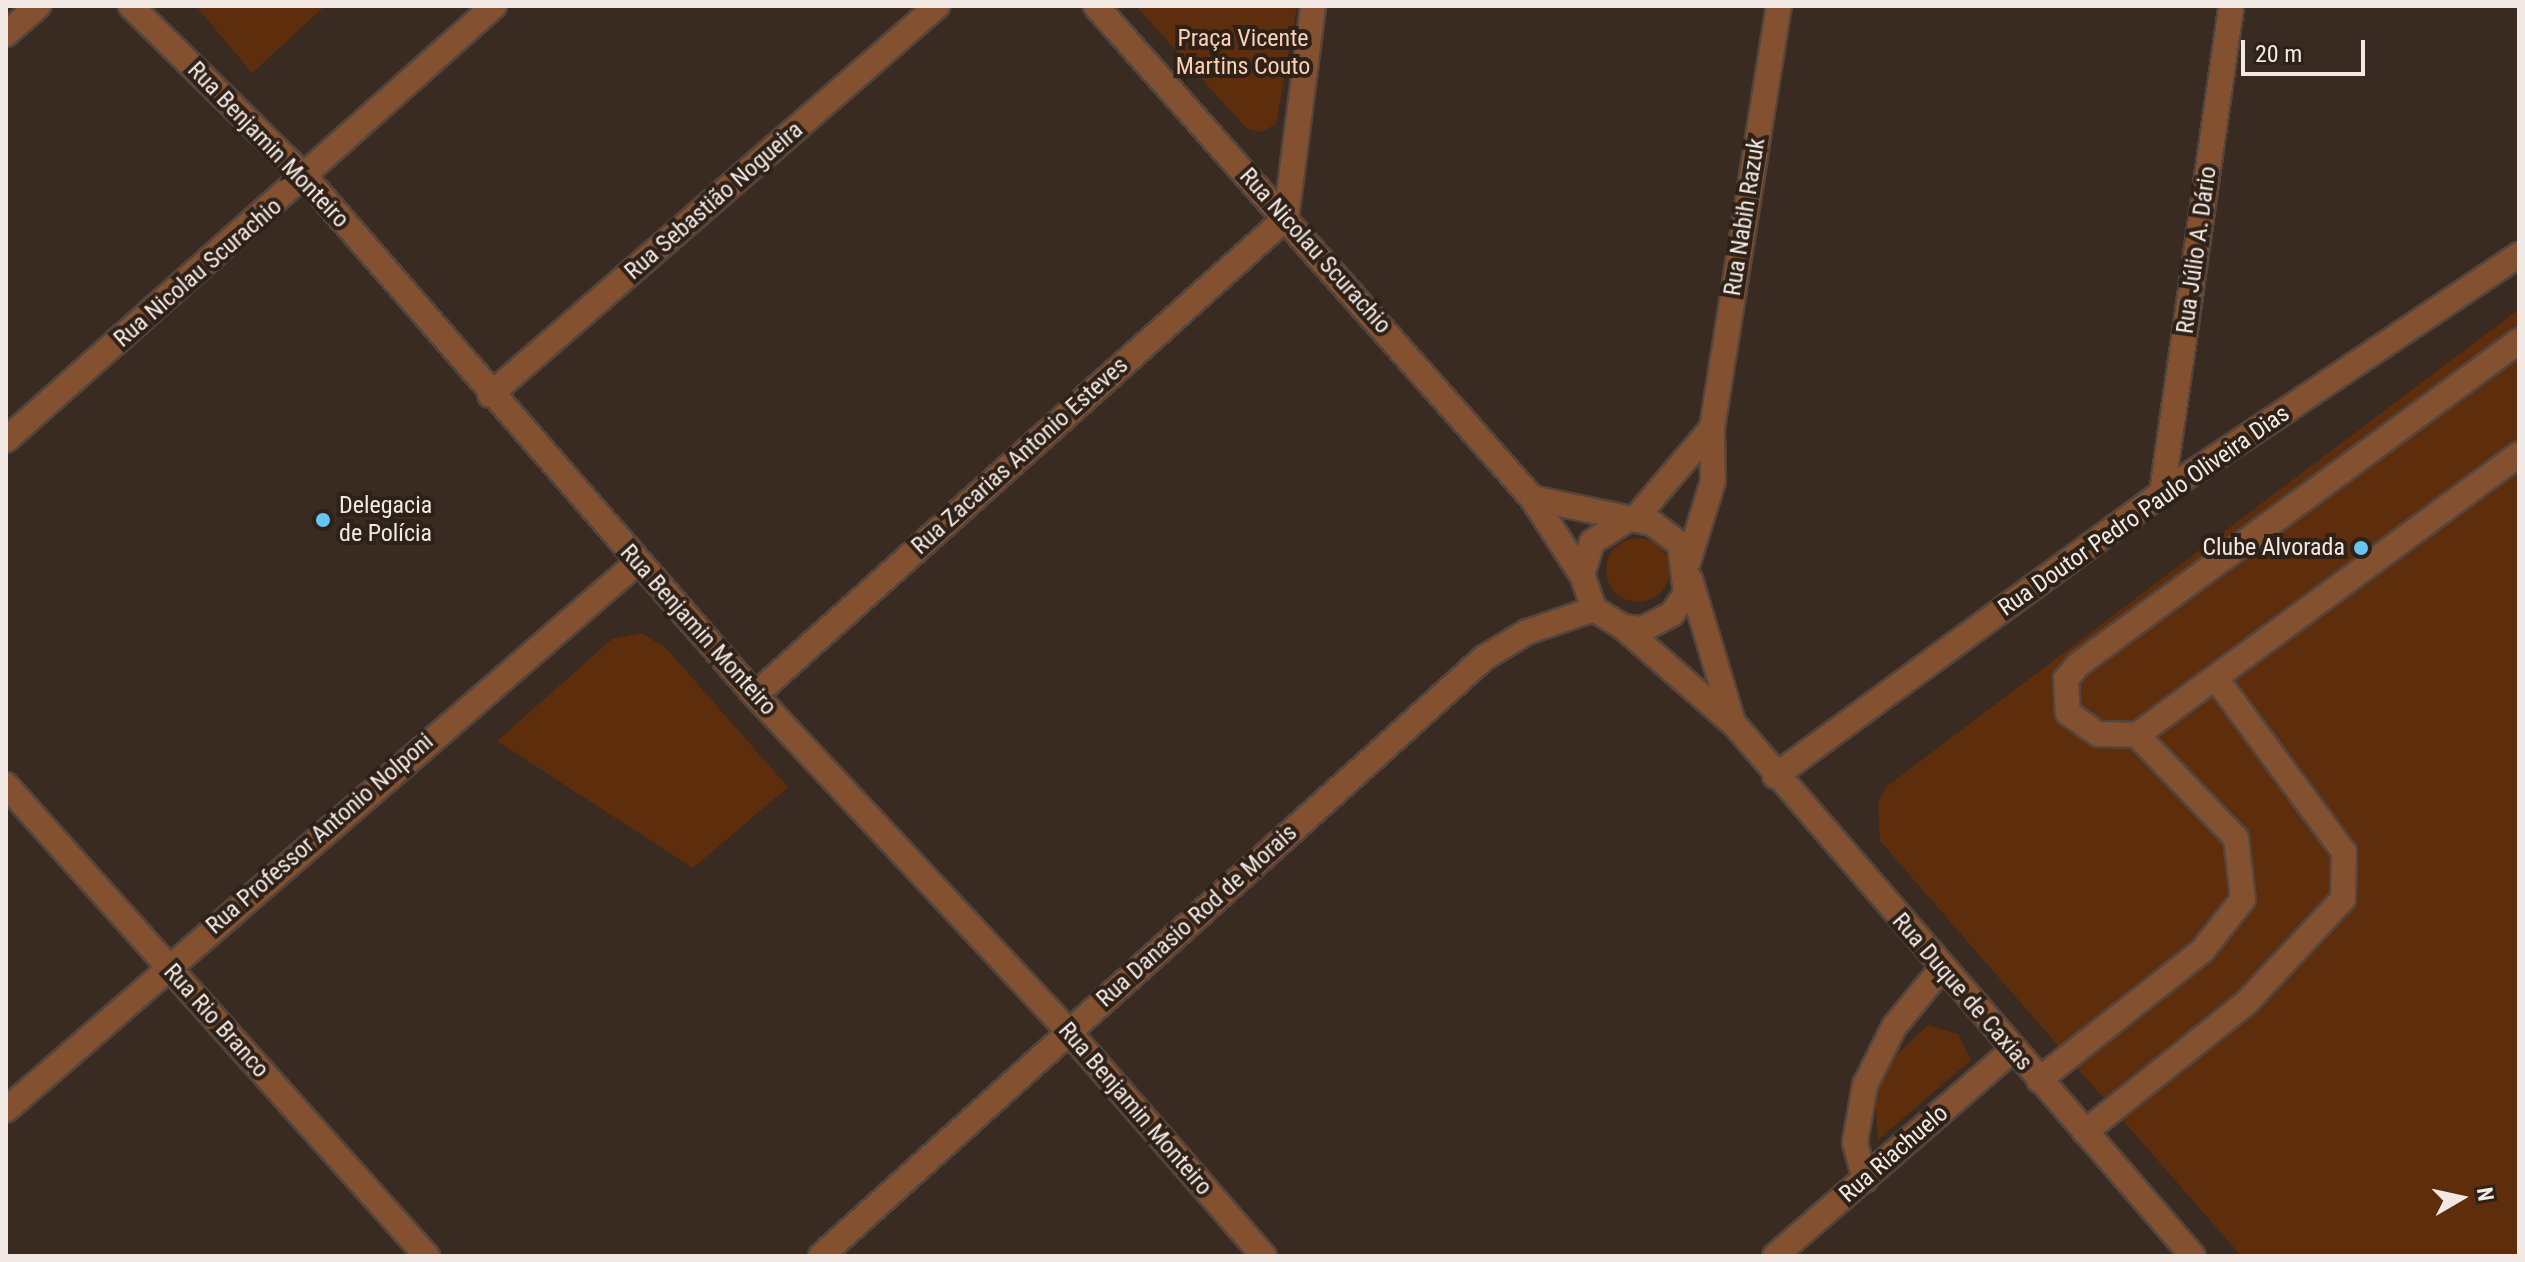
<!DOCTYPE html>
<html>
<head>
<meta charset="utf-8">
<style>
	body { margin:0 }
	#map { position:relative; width:2525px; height:1262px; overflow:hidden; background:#392a22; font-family:"Roboto Condensed",sans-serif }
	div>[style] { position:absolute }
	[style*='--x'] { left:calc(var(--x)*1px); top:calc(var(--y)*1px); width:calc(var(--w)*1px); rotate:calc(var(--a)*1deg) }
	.green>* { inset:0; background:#5e2e0c }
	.round { border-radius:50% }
	.roads { filter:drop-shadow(2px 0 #53453d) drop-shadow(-2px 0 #53453d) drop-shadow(0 2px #53453d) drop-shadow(0 -2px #53453d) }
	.minor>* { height:24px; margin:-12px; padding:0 12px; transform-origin:12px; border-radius:12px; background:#835030 }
	.dots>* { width:22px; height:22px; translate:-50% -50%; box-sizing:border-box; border:4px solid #2e2118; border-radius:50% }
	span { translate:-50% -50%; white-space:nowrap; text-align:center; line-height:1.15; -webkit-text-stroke:8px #2e2118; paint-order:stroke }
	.park-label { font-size:24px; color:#fdd0b6 }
	.street-label { font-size:24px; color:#f3e9e4 }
	.poi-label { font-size:24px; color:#f3e9e4 }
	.left { translate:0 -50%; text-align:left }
	.right { translate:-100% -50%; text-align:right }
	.frame { position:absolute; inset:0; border:8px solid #f3e9e4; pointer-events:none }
	.north { position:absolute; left:2421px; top:1158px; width:80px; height:80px; -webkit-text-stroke:6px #2e2118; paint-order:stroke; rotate:81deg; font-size:22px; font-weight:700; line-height:32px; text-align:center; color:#f3e9e4 }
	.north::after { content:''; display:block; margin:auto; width:28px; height:36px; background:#f3e9e4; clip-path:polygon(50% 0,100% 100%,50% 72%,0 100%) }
	.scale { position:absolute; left:2241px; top:40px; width:124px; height:36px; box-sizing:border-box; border:4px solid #f3e9e4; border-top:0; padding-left:10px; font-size:24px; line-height:28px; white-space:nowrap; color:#f3e9e4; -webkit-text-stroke:6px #2e2118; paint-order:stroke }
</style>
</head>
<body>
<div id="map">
	<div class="green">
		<i style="clip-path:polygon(196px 6px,325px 6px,252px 73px)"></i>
		<i style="clip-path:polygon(1136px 6px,1297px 6px,1276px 124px,1261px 132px,1247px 129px)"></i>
		<i style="clip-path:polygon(2519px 309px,2519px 1256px,2241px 1256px,1880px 841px,1878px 803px,1886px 787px)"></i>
		<i class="round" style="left:1606px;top:538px;width:64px;height:64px"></i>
		<i style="clip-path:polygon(641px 633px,666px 648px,788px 787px,693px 868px,497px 741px,612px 639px)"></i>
		<i style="clip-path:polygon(1928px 1025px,1958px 1034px,1971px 1060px,1878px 1140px,1875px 1097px,1889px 1062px)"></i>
	</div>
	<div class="roads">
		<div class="minor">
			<i style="--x:131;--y:6;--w:247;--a:44.5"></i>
			<i style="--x:307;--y:179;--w:683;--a:49.03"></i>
			<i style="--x:755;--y:695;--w:461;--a:47"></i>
			<i style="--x:1069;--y:1032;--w:297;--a:49"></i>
			<i style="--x:1096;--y:6;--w:657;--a:48.45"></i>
			<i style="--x:1532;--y:498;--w:92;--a:57"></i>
			<i style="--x:6;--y:34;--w:43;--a:-41.2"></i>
			<i style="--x:2519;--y:341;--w:546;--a:143.72"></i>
			<i style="--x:2079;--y:664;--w:20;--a:131"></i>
			<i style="--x:2066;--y:679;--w:34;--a:87"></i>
			<i style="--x:2068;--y:713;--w:37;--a:35"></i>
			<i style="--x:2098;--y:734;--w:39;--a:1"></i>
			<i style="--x:2137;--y:735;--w:474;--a:-36.3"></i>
			<i style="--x:490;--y:395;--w:593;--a:-41.03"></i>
			<i style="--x:6;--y:440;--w:653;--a:-41.65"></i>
			<i style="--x:2162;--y:493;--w:492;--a:-81.9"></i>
			<i style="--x:1532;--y:498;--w:123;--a:11.8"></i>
			<i style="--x:1652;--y:523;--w:35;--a:37"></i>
			<i style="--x:1680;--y:544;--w:50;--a:83.2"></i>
			<i style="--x:1686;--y:594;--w:24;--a:125"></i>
			<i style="--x:1672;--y:614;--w:34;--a:153"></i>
			<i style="--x:1642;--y:629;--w:19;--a:-174"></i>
			<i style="--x:1623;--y:627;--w:34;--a:-148"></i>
			<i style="--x:1594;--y:609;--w:36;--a:-109"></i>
			<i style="--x:1582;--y:575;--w:34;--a:-73"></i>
			<i style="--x:1592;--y:542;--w:38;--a:-32"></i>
			<i style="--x:1634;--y:520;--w:121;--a:-49.7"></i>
			<i style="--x:1688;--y:562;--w:85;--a:-72.8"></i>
			<i style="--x:1713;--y:481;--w:53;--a:-91.1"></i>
			<i style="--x:1712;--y:428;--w:427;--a:-81"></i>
			<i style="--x:1690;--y:579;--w:146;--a:73.3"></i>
			<i style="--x:1623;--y:627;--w:149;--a:41.2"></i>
			<i style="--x:1735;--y:725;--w:701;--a:49.22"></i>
			<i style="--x:755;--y:695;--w:714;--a:-41.93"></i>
			<i style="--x:1286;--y:218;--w:214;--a:-82.7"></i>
			<i style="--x:1775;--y:776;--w:479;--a:-36.2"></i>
			<i style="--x:2162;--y:493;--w:429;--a:-33.7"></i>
			<i style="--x:6;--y:785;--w:632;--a:48.21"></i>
			<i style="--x:2039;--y:1080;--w:208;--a:-38.4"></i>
			<i style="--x:2202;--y:951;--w:66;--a:-51.7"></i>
			<i style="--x:2243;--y:899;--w:61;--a:-96.5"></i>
			<i style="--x:2236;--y:838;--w:143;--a:-133.9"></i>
			<i style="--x:6;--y:1110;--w:836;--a:-40.93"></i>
			<i style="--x:2085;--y:1132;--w:208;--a:-38.7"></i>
			<i style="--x:2247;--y:1002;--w:141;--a:-47"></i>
			<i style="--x:2343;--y:899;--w:47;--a:-88.8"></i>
			<i style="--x:2344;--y:852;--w:212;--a:-126.4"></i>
			<i style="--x:1865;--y:1180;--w:39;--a:-105"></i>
			<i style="--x:1855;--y:1142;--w:58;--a:-80"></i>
			<i style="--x:1865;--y:1085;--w:65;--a:-63.4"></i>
			<i style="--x:1894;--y:1027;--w:76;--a:-50.9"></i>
			<i style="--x:821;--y:1256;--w:893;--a:-42.05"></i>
			<i style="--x:1484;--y:658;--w:50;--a:-31.2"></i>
			<i style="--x:1527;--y:632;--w:71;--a:-18.9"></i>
			<i style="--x:1775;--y:1256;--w:315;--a:-40.9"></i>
		</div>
	</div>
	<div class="dots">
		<i style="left:323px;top:520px;background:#68c4f0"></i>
		<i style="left:2361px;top:548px;background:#68c4f0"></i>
	</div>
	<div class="park-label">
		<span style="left:1243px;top:53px">Praça Vicente<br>Martins Couto</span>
	</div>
	<div class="street-label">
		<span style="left:268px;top:145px;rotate:46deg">Rua Benjamin Monteiro</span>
		<span style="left:714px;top:201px;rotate:-41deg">Rua Sebastião Nogueira</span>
		<span style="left:1745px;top:217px;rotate:-81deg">Rua Nabih Razuk</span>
		<span style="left:2197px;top:250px;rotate:-82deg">Rua Júlio A. Dário</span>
		<span style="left:1315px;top:251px;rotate:48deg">Rua Nicolau Scurachio</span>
		<span style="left:198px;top:273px;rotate:-41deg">Rua Nicolau Scurachio</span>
		<span style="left:1020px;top:456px;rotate:-42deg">Rua Zacarias Antonio Esteves</span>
		<span style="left:2144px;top:511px;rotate:-35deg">Rua Doutor Pedro Paulo Oliveira Dias</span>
		<span style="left:698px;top:630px;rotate:48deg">Rua Benjamin Monteiro</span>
		<span style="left:320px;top:834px;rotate:-41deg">Rua Professor Antonio Nolponi</span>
		<span style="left:1197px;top:916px;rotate:-42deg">Rua Danasio Rod de Morais</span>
		<span style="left:1962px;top:992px;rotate:49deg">Rua Duque de Caxias</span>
		<span style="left:216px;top:1021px;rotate:48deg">Rua Rio Branco</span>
		<span style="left:1135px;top:1109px;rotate:49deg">Rua Benjamin Monteiro</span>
		<span style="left:1894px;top:1154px;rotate:-41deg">Rua Riachuelo</span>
	</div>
	<div class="poi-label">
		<span class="left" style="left:339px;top:520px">Delegacia<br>de Polícia</span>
		<span class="right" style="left:2345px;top:548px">Clube Alvorada</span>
	</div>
	<div class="frame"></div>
	<div class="north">N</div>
	<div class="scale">20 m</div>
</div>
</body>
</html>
